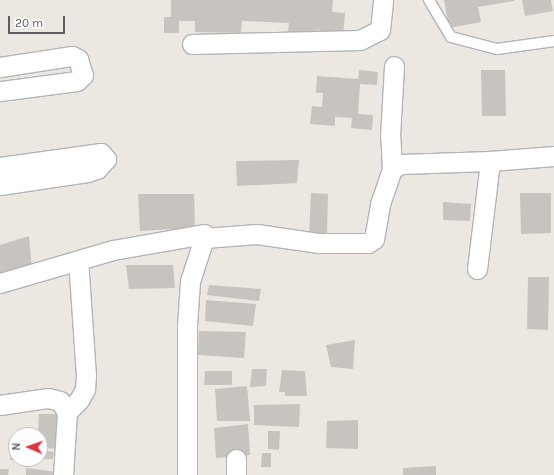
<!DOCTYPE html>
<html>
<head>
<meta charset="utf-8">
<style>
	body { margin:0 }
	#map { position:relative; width:554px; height:475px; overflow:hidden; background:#ece8e1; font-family:Karla,sans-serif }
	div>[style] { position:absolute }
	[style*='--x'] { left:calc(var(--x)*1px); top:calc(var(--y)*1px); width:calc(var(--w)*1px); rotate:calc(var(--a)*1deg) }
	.building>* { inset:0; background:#c7c3be }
	.roads { filter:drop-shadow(1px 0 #b2b5b8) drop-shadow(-1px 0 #b2b5b8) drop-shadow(0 1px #b2b5b8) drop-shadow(0 -1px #b2b5b8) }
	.service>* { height:10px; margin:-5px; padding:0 5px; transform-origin:5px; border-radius:5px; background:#fff }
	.minor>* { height:19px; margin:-9.5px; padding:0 9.5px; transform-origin:9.5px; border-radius:9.5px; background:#fff }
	span { translate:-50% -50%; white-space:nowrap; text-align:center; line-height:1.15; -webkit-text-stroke:3px #fff; paint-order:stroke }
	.north { position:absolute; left:8px; top:427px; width:40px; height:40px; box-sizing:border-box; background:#fff; border:1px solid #bdbfc0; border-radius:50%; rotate:272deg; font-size:11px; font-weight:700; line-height:16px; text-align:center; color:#5a5e61 }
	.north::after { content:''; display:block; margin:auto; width:14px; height:18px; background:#de353e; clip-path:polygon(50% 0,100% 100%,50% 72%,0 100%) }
	.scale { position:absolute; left:8px; top:16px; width:57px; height:18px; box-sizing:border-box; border:2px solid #5a5e61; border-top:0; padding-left:5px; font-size:12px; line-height:14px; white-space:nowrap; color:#5a5e61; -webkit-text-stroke:3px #fff; paint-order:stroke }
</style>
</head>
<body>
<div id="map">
	<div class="building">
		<i style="clip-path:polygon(171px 0,333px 0,332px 12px,345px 13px,343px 36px,318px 34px,319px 26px,317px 33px,288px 32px,289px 23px,242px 21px,241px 33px,195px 32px,195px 21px,179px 21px,179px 33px,164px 33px,164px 17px,171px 17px)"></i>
		<i style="clip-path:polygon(444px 0,514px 0,514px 1px,478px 7px,481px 22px,449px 28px)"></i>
		<i style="clip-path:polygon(522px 0,551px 0,553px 11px,525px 16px)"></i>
		<i style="clip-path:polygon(359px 70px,378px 72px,377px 85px,360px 84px,358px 114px,373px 115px,372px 130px,351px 128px,352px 118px,335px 117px,335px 126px,310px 124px,312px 106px,322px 107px,323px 93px,316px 93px,317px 76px,358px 79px)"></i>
		<i style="clip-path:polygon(481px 70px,505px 70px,506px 116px,482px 116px)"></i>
		<i style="clip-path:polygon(299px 160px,297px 183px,237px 186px,236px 161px)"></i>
		<i style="clip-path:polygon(311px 193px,328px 194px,327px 236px,309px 235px)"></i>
		<i style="clip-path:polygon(520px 193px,551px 193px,551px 233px,521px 234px)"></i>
		<i style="clip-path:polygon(138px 194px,194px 194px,195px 228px,140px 231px)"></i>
		<i style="clip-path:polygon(443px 202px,471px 204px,470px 221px,443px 220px)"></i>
		<i style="clip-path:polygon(29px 236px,32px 270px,0 277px,0 245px)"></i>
		<i style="clip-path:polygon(126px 265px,173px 265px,175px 288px,129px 289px)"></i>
		<i style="clip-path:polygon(528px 277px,549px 277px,548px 330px,527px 329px)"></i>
		<i style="clip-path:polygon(209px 285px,261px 289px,259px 301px,207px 295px)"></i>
		<i style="clip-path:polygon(206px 300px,256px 304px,253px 326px,205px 321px)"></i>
		<i style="clip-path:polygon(199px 331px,246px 332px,244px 358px,198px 355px)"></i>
		<i style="clip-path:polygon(355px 340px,353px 369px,331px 367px,326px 345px)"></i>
		<i style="clip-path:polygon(252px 369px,267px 369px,266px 386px,250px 387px)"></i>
		<i style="clip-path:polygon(282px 370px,305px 371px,307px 396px,285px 396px,285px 392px,279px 392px)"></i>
		<i style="clip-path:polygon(205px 371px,232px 371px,232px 385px,204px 385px)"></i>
		<i style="clip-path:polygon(247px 386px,250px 421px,217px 421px,215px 389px)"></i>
		<i style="clip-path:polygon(300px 404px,299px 427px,254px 425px,254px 405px)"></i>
		<i style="clip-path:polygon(39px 414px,61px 414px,59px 449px,44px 448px,44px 439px,40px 439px,40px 435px,38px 435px)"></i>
		<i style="clip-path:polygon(358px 420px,358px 449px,326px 448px,327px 421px)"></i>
		<i style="clip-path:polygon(248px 424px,250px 455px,216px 458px,214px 428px)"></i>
		<i style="clip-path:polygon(268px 431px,280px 431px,279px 450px,268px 449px)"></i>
		<i style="clip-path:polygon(16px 443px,16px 460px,10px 460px,11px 444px)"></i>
		<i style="clip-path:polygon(40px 450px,54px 452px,53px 459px,40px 459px)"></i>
		<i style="clip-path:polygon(262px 453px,271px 453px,271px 467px,261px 467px)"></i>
		<i style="clip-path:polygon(436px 466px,436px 475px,403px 475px,403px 468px)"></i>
		<i style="clip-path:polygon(26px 468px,57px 472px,57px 475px,26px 475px)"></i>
		<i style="clip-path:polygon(0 469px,9px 469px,8px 475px,0 475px)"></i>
	</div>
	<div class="roads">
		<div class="service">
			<i style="--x:429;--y:0;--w:43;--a:59.3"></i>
			<i style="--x:451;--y:37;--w:48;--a:14.6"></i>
			<i style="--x:497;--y:49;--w:58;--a:-8"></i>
		</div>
		<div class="minor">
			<i style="--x:192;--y:44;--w:168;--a:-1.4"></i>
			<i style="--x:360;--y:40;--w:22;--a:-27"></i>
			<i style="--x:380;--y:30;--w:30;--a:-84"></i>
			<i style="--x:0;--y:67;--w:73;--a:-8.7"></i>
			<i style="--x:72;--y:56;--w:7;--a:27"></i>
			<i style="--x:78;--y:59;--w:17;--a:73"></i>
			<i style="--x:83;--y:75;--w:8;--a:135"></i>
			<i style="--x:77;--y:81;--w:78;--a:172.6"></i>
			<i style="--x:0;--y:167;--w:102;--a:-7.9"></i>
			<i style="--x:101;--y:153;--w:8;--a:50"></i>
			<i style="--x:106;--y:159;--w:13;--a:132"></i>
			<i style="--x:97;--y:169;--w:10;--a:163"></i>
			<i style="--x:87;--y:172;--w:88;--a:171.5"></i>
			<i style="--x:392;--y:169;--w:33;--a:-93"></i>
			<i style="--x:390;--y:136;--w:70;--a:-86.7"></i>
			<i style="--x:204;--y:238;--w:53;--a:-4.3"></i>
			<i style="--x:257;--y:234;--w:63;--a:8.3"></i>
			<i style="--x:319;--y:243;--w:49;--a:0"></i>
			<i style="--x:368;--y:243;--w:7;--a:-34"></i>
			<i style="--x:374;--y:239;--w:36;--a:-80"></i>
			<i style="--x:380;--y:204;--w:37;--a:-71"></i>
			<i style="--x:392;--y:169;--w:10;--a:-29"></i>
			<i style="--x:401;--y:164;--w:89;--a:-1.9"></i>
			<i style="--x:490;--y:161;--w:64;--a:-4.5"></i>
			<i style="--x:477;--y:269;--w:109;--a:-83.1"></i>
			<i style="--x:0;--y:283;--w:118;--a:-16.3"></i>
			<i style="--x:113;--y:250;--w:92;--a:-10"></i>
			<i style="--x:204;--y:234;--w:4;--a:90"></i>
			<i style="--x:204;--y:238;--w:45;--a:108"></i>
			<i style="--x:190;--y:281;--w:45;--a:93.8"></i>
			<i style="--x:187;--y:326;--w:149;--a:90"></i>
			<i style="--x:0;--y:405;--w:49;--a:-8.3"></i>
			<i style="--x:48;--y:398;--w:12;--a:14"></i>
			<i style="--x:60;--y:401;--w:13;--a:58"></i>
			<i style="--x:67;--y:412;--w:63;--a:93.6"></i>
			<i style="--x:67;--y:412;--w:17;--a:-45"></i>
			<i style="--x:79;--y:400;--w:13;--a:-61"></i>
			<i style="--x:85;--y:389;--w:13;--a:-86"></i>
			<i style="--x:86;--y:376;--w:116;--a:-93.9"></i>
			<i style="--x:236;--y:459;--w:16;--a:90"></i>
		</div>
	</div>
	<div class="north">N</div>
	<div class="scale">20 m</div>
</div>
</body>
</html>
